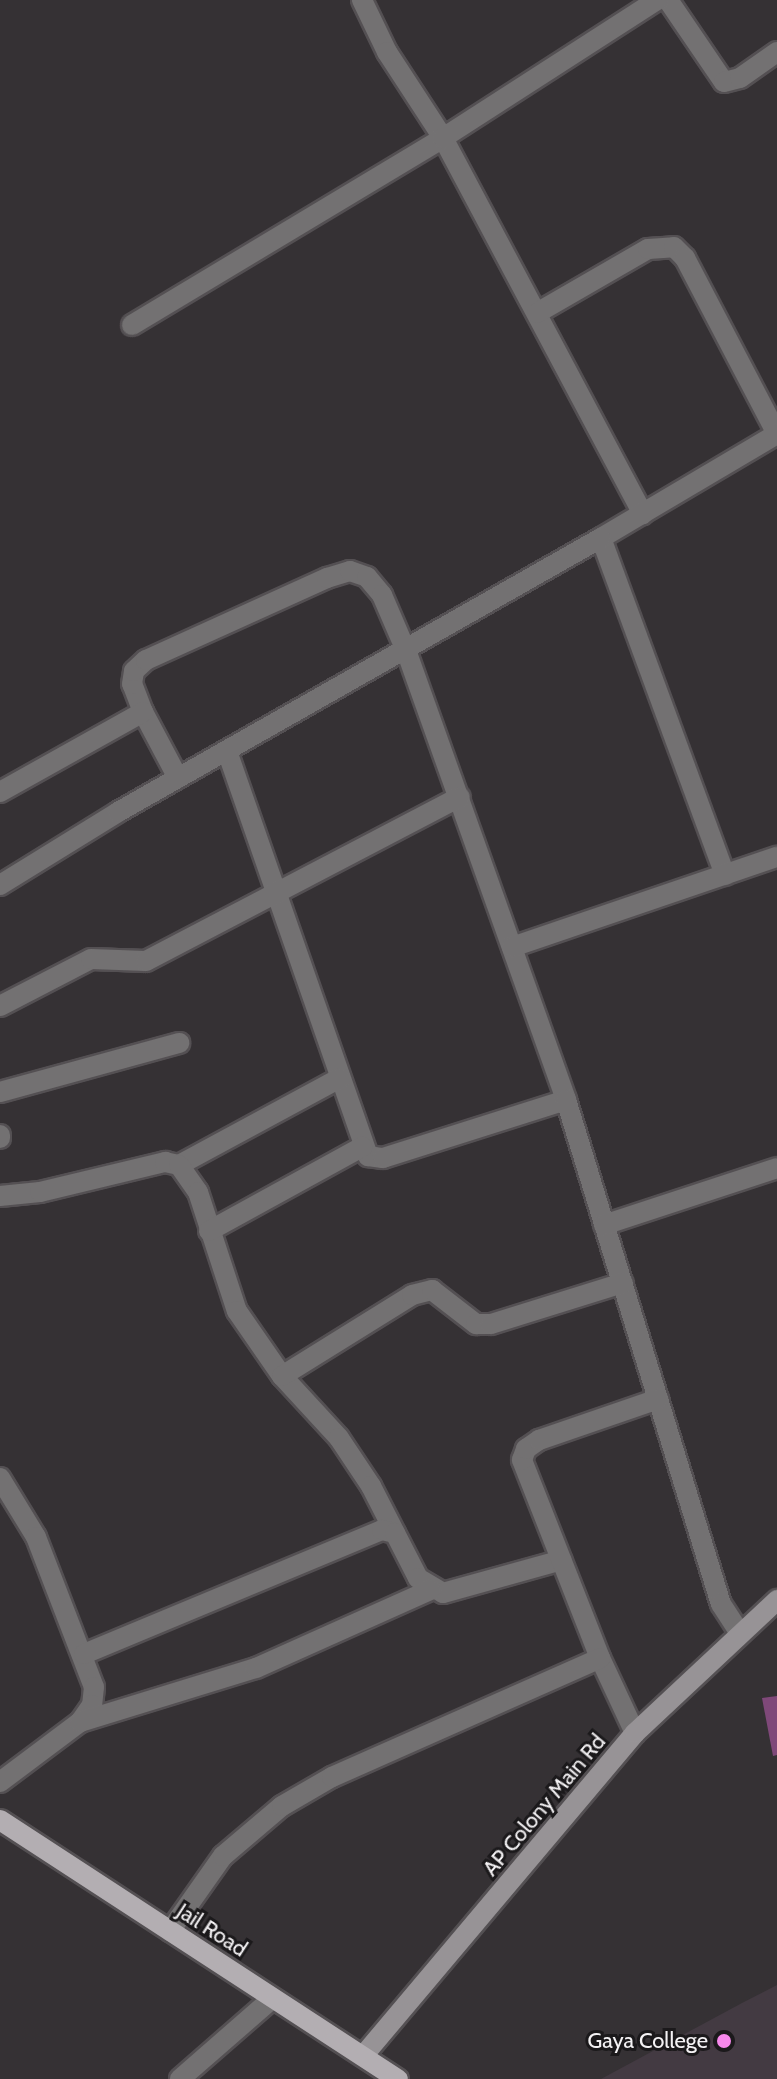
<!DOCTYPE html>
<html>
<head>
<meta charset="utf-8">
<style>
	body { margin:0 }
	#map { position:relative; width:777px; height:2079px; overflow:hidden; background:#353134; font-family:Cabin,sans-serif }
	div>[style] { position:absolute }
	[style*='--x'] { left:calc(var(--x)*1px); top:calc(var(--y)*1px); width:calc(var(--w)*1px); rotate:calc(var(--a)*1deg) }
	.built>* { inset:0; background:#433a42 }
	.building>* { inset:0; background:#7f4879 }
	.roads { filter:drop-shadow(2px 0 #545053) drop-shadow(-2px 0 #545053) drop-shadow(0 2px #545053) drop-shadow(0 -2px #545053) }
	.street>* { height:20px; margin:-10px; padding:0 10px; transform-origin:10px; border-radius:10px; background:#737172 }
	.secondary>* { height:20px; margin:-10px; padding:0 10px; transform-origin:10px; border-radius:10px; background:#979396 }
	.primary>* { height:20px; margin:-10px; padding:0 10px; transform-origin:10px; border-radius:10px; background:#b3aeb2 }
	.dots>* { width:22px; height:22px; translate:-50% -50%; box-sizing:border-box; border:4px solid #1b191b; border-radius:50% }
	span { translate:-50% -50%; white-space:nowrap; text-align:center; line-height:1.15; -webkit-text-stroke:6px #1b191b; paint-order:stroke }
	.street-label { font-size:22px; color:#f4f2f4 }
	.poi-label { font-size:22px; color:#f4f2f4 }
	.right { translate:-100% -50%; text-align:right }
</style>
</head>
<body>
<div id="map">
	<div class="built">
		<i style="clip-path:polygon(777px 1985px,777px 2079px,601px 2079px,742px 2003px)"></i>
	</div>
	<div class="building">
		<i style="clip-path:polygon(777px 1696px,777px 1755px,773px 1756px,762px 1698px)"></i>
	</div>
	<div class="roads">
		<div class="street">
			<i style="--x:362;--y:0;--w:58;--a:64.3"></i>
			<i style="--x:387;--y:52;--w:103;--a:56.9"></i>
			<i style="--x:443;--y:138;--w:426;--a:62"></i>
			<i style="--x:668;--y:0;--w:99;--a:55.7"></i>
			<i style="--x:724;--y:82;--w:16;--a:-14"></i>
			<i style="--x:740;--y:78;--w:45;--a:-35.1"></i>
			<i style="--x:537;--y:313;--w:128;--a:-30"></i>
			<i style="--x:648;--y:249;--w:26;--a:-4"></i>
			<i style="--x:674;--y:247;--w:16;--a:45"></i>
			<i style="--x:685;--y:258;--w:199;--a:62.4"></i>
			<i style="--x:132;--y:325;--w:363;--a:-31"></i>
			<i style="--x:443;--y:138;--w:255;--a:-32.8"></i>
			<i style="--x:227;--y:751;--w:429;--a:70.8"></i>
			<i style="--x:368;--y:1156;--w:15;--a:8"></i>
			<i style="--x:383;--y:1158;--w:192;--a:-17.6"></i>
			<i style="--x:178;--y:778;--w:75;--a:-117.9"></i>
			<i style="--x:143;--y:712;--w:30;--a:-111"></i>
			<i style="--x:132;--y:684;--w:13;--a:-81"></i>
			<i style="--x:134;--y:671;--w:16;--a:-43"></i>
			<i style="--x:146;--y:660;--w:199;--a:-24.4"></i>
			<i style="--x:327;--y:578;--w:24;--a:-17"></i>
			<i style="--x:350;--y:571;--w:18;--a:19"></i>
			<i style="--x:367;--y:577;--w:23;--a:50"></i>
			<i style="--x:382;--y:595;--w:63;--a:66.7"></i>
			<i style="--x:407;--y:653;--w:474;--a:70.4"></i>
			<i style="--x:566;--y:1100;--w:527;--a:72.91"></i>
			<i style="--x:721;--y:1604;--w:35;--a:57"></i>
			<i style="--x:0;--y:792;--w:164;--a:-29.2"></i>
			<i style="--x:725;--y:875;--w:359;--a:-110.2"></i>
			<i style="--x:601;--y:538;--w:204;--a:-30.6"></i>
			<i style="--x:0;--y:885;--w:139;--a:-31.7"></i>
			<i style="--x:118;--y:812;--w:555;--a:-29.57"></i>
			<i style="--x:512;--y:947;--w:280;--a:-18.8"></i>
			<i style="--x:0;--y:1006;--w:102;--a:-27.3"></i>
			<i style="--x:91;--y:959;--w:55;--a:2.1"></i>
			<i style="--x:146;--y:961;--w:354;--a:-27.6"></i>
			<i style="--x:0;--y:1092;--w:186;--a:-15.3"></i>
			<i style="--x:0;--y:1135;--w:3;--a:90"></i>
			<i style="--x:179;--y:1165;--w:183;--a:-28.4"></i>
			<i style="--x:0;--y:1196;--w:40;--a:-5.7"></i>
			<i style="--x:40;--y:1192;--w:129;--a:-13.5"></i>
			<i style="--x:165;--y:1162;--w:14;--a:12"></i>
			<i style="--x:179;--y:1165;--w:33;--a:55"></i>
			<i style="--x:198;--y:1192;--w:125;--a:71.9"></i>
			<i style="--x:237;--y:1311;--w:79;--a:55.3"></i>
			<i style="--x:282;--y:1376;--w:84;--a:47.4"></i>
			<i style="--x:339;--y:1438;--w:58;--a:56.3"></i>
			<i style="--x:371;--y:1486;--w:53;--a:62.9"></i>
			<i style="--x:604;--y:1225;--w:182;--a:-18.2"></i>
			<i style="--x:209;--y:1231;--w:175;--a:-28.8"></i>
			<i style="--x:282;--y:1376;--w:153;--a:-31.9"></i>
			<i style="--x:412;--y:1295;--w:21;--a:-14"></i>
			<i style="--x:432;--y:1290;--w:56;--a:37.7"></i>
			<i style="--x:476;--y:1324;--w:15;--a:0"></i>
			<i style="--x:491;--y:1324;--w:138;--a:-17.3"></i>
			<i style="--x:0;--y:1478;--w:69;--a:58.6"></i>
			<i style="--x:36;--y:1537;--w:161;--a:68.9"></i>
			<i style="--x:94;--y:1687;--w:18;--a:96"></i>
			<i style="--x:92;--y:1705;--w:21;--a:125"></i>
			<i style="--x:80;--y:1722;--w:100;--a:143.1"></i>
			<i style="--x:84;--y:1654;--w:323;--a:-22.6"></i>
			<i style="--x:382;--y:1530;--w:13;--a:13"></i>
			<i style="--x:395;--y:1533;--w:51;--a:62.9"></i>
			<i style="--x:418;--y:1578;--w:29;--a:31"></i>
			<i style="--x:443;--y:1593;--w:123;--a:-15.5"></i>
			<i style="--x:80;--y:1722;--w:184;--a:-17.1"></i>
			<i style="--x:256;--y:1668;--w:191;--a:-24.1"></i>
			<i style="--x:635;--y:1733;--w:83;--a:-115"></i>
			<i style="--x:600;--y:1658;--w:213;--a:-111.5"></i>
			<i style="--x:522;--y:1460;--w:12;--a:-70"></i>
			<i style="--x:526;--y:1449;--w:16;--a:-35"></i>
			<i style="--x:539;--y:1440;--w:126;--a:-19"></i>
			<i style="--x:170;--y:1931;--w:92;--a:-54.8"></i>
			<i style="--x:223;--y:1856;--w:77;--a:-40.3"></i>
			<i style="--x:282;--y:1806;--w:58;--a:-30.1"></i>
			<i style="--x:332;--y:1777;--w:293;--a:-23.9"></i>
			<i style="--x:180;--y:2079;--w:123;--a:-41.1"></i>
		</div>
		<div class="secondary">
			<i style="--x:363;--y:2056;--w:422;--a:-49.9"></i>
			<i style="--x:635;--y:1733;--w:195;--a:-43.1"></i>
		</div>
		<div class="primary">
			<i style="--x:0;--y:1820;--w:475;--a:33.1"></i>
		</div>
	</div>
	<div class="dots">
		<i style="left:724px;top:2041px;background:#f788eb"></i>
	</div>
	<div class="street-label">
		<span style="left:544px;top:1805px;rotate:-50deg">AP Colony Main Rd</span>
		<span style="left:212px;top:1930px;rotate:33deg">Jail Road</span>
	</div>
	<div class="poi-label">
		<span class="right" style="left:708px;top:2041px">Gaya College</span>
	</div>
</div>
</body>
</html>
